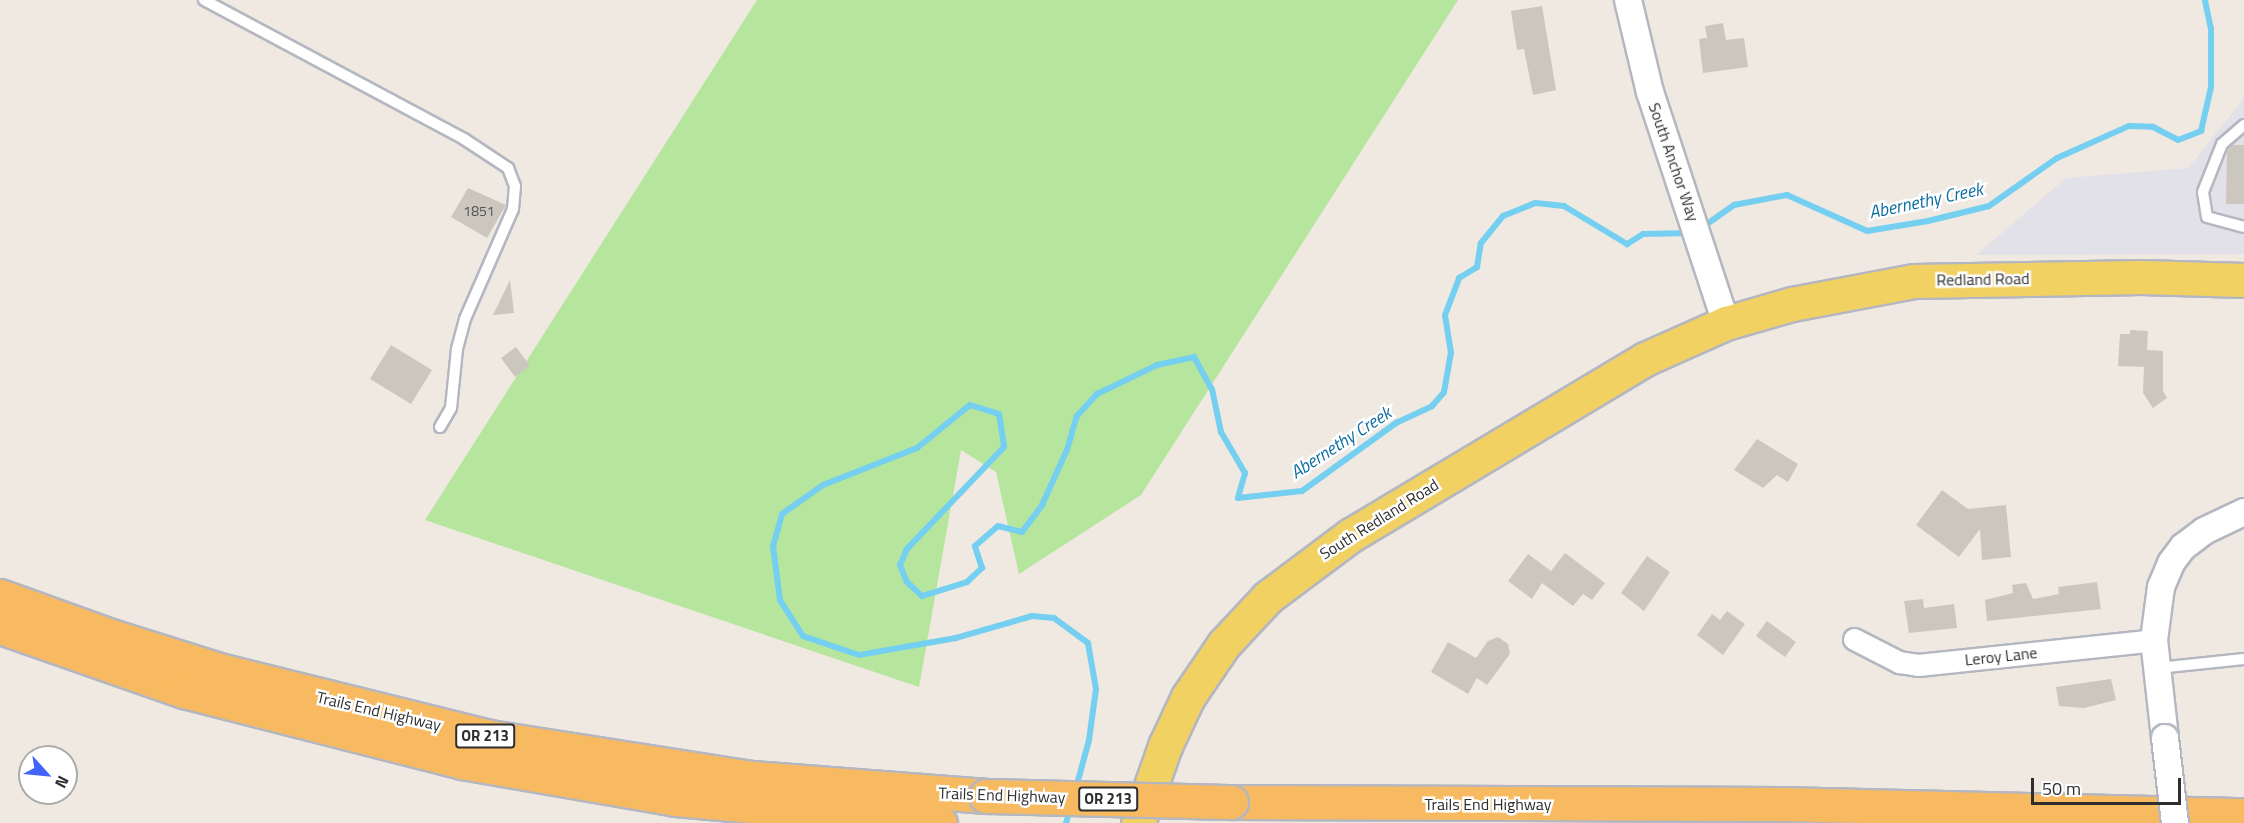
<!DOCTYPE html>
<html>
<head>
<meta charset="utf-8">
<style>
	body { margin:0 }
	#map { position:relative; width:2244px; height:823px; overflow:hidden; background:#efe9e1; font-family:"Titillium Web",sans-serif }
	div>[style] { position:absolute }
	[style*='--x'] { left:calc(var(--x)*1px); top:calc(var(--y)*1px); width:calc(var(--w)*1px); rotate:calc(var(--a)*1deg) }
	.industrial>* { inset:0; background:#e3e1e8 }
	.green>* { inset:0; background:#b6e59e }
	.stream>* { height:6px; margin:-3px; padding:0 3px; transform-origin:3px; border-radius:3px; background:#75cff0 }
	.building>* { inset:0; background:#cbc7bf }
	.roads { filter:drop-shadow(2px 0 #b4b7c1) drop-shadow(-2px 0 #b4b7c1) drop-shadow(0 2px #b4b7c1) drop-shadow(0 -2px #b4b7c1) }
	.service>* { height:10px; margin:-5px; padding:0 5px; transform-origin:5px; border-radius:5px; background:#fff }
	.minor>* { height:21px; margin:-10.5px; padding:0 10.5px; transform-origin:10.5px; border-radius:10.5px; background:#fff }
	.tertiary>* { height:26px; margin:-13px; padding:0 13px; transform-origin:13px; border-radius:13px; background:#fff }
	.primary>* { height:33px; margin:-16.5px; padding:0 16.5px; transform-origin:16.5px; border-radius:16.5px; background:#f2d163 }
	.trunk>* { height:33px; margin:-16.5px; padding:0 16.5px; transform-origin:16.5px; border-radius:16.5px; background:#f8ba60 }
	.bridges { filter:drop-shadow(2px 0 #b4b7c1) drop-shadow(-2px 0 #b4b7c1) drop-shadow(0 2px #b4b7c1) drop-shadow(0 -2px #b4b7c1) }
	.tertiary-bridge>* { height:26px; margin:-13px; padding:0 13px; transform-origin:13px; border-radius:13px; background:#fff }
	.trunk-bridge>* { height:33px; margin:-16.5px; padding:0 16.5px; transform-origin:16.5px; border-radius:16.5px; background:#f8ba60 }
	span { translate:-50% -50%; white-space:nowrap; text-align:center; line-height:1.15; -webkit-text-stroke:5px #fff; paint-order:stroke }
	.number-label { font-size:14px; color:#555452 }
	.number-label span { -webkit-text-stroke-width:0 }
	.shield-label span { padding:2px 4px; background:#fff; border:2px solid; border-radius:4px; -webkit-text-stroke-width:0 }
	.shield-label { font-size:15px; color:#2e2e2e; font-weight:700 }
	.street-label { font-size:16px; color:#2e2e2e }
	.water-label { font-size:18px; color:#0d6fa3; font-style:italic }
	.north { position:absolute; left:18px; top:745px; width:60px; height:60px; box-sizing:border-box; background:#fff; border:2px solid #ababab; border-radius:50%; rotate:117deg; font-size:16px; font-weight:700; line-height:24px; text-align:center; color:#2e2e2e }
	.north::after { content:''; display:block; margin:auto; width:21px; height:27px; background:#4264fb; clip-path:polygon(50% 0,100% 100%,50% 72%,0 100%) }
	.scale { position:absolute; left:2031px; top:778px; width:150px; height:27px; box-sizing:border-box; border:3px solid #2e2e2e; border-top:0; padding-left:8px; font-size:18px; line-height:21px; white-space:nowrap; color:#2e2e2e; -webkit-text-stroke:4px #fff; paint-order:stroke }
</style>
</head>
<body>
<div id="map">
	<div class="industrial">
		<i style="clip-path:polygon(2244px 98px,2244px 254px,1976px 255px,2066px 178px,2188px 168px)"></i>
	</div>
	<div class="green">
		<i style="clip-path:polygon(757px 0,1458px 0,1141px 495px,1019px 574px,996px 472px,961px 450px,919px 687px,425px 520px)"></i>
	</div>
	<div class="stream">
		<i style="--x:1700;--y:229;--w:42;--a:-35.2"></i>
		<i style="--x:1734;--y:205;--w:54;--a:-10.7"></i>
		<i style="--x:1787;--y:195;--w:88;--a:24.2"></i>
		<i style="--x:1867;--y:231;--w:62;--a:-9.3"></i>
		<i style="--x:1928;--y:221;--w:63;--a:-13.8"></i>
		<i style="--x:1989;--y:206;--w:83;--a:-35.2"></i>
		<i style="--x:2057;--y:158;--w:79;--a:-24"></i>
		<i style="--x:2129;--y:126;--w:24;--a:2"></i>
		<i style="--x:2153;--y:127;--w:28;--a:27"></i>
		<i style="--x:2178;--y:140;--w:25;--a:-21"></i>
		<i style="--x:2201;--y:131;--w:45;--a:-77.2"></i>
		<i style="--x:2211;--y:87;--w:58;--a:-90"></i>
		<i style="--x:2211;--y:29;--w:30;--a:-102"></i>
		<i style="--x:1076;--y:788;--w:50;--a:-74.8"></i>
		<i style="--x:1089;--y:740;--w:51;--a:-82.2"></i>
		<i style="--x:1096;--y:689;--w:47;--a:-99.9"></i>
		<i style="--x:1088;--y:643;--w:42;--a:-143.7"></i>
		<i style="--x:1054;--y:618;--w:22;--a:-175"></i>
		<i style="--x:1032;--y:616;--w:79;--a:163.9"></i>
		<i style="--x:956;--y:638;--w:98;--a:170.1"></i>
		<i style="--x:859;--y:655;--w:59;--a:-161.3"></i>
		<i style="--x:803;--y:636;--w:43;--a:-122.6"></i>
		<i style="--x:780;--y:600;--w:54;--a:-97.4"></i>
		<i style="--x:773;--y:546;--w:33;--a:-74"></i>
		<i style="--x:782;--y:514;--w:50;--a:-35.3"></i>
		<i style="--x:823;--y:485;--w:101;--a:-21.5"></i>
		<i style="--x:917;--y:448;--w:68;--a:-39.1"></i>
		<i style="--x:970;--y:405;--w:30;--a:17"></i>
		<i style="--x:999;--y:414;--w:33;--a:81"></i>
		<i style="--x:1004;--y:447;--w:141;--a:133.6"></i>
		<i style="--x:907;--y:549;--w:17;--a:114"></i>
		<i style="--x:900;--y:565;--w:18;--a:68"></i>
		<i style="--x:907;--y:582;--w:21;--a:43"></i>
		<i style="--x:922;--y:596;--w:47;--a:-17.3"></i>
		<i style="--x:967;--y:582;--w:21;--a:-43"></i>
		<i style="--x:982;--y:568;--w:23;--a:-108"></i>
		<i style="--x:975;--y:546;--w:30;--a:-41"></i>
		<i style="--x:998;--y:526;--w:25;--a:14"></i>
		<i style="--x:1022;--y:532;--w:34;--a:-53"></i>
		<i style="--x:1042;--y:505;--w:60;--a:-65.6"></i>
		<i style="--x:1067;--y:450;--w:35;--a:-74"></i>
		<i style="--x:1077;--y:416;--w:30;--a:-48"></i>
		<i style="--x:1097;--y:394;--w:67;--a:-25.8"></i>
		<i style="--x:1157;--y:365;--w:38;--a:-12"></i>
		<i style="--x:1194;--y:357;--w:37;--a:61"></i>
		<i style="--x:1212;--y:389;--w:44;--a:78.2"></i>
		<i style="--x:1221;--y:432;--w:48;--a:59.7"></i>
		<i style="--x:1245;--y:473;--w:26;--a:106"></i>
		<i style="--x:1238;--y:498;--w:64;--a:-6.2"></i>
		<i style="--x:1302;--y:491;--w:116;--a:-35.9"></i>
		<i style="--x:1396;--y:423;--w:40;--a:-25"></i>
		<i style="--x:1432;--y:406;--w:18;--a:-49"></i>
		<i style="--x:1444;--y:392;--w:40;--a:-80"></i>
		<i style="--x:1451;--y:353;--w:38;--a:-99"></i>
		<i style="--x:1445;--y:315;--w:40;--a:-69"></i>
		<i style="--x:1459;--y:278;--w:21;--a:-31"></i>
		<i style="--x:1477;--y:267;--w:24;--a:-81"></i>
		<i style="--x:1481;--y:243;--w:35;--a:-51"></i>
		<i style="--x:1503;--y:216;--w:35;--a:-22"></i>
		<i style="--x:1536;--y:203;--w:28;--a:6"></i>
		<i style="--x:1564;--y:206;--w:74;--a:31.1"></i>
		<i style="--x:1627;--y:244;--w:19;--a:-32"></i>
		<i style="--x:1643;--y:234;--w:48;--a:-1.2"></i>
		<i style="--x:1066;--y:823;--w:15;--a:-74"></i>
	</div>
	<div class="building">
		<i style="clip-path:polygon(1542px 6px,1556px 90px,1533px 95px,1524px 49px,1517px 50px,1511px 11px)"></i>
		<i style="clip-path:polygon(1723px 23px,1726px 40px,1744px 38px,1748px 67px,1703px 73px,1699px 39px,1707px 38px,1705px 26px)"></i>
		<i style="clip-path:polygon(2232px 145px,2244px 145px,2244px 204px,2226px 204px,2227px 152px)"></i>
		<i style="clip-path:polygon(468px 188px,506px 205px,487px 238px,451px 217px)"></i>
		<i style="clip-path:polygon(510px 280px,514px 313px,493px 315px)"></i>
		<i style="clip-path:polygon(2130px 330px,2148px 331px,2147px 350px,2163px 351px,2163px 391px,2167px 398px,2153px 408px,2143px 393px,2144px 367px,2118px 366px,2120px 334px,2130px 334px)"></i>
		<i style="clip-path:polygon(391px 345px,432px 370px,411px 404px,370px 379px)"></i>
		<i style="clip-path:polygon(516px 347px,530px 366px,515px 377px,501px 358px)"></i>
		<i style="clip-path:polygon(1757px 439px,1798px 464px,1788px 482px,1777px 475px,1763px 488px,1734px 470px)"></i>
		<i style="clip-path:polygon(1942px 490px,1968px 509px,2006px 505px,2011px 557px,1982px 560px,1980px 529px,1959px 557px,1916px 525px)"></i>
		<i style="clip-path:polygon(1565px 553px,1605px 583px,1592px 600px,1583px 594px,1573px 606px,1542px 583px,1532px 599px,1508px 581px,1528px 554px,1551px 571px)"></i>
		<i style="clip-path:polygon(1647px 556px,1670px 572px,1644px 611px,1621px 593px)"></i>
		<i style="clip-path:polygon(2097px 582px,2101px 609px,1987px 621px,1985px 600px,2013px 593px,2012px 585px,2026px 583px,2033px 599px,2059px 594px,2058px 587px)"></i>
		<i style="clip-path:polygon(1923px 599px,1924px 608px,1954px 604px,1957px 628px,1909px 633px,1904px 601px)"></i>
		<i style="clip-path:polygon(1727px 611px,1745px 624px,1723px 655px,1697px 635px,1712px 614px,1720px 620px)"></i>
		<i style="clip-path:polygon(1767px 621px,1796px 642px,1785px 657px,1756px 636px)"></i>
		<i style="clip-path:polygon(1498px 637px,1508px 644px,1510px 654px,1487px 685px,1477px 678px,1468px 694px,1431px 672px,1448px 642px,1476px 658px,1488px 641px)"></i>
		<i style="clip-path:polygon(2111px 679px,2116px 700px,2084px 708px,2059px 706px,2056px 687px)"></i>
	</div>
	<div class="roads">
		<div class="service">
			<i style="--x:204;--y:0;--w:295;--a:28.1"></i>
			<i style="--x:464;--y:139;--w:53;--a:33.4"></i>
			<i style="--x:508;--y:168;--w:19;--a:69"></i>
			<i style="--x:515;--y:186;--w:23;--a:95"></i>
			<i style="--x:513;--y:209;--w:120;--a:113.6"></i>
			<i style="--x:465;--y:319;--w:31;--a:105"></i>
			<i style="--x:457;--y:349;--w:59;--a:95.8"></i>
			<i style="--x:451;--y:408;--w:22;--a:120"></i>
			<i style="--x:2244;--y:125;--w:29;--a:139"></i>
			<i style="--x:2222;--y:144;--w:52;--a:111.6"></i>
			<i style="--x:2203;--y:192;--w:25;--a:81"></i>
			<i style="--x:2207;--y:217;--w:38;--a:15"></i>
			<i style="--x:2158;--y:668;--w:86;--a:-6"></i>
		</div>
		<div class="minor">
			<i style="--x:1854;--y:639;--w:51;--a:27.1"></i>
			<i style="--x:1899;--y:662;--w:19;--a:9"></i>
			<i style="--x:1918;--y:665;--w:237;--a:-6"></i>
		</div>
		<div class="tertiary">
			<i style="--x:1628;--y:0;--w:95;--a:76.6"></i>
			<i style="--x:1650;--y:92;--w:243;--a:71.8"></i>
			<i style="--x:2165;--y:738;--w:99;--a:-96.4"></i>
			<i style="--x:2154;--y:640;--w:53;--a:-82.5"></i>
			<i style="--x:2161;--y:587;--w:26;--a:-67"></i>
			<i style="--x:2171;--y:563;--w:20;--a:-53"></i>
			<i style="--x:2183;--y:547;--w:26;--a:-37"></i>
			<i style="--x:2204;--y:531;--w:44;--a:-25.4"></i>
		</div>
		<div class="primary">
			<i style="--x:1138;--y:823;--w:82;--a:-70.7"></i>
			<i style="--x:1165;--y:746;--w:54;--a:-64.9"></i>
			<i style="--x:1188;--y:697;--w:64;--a:-55.8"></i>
			<i style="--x:1224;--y:644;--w:64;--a:-46.9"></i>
			<i style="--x:1268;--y:597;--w:104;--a:-36.8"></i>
			<i style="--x:1351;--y:535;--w:343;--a:-30.9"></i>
			<i style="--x:1645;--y:359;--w:89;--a:-24"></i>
			<i style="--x:1726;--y:323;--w:69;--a:-16.1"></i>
			<i style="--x:1792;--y:304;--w:124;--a:-10.7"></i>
			<i style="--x:1914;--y:281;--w:227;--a:-1"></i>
			<i style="--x:2141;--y:277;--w:103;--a:1.7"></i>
		</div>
		<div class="trunk">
			<i style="--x:0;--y:596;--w:118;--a:19.8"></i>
			<i style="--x:111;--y:636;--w:117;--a:17.4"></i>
			<i style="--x:223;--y:671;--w:275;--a:13.9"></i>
			<i style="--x:490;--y:737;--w:266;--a:8.9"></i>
			<i style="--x:753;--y:778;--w:234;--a:4.4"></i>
			<i style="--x:0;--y:627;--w:195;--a:19.2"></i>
			<i style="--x:184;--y:691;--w:287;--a:14.3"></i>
			<i style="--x:462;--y:762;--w:217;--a:9.8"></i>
			<i style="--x:676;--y:799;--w:265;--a:5.2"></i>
			<i style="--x:1231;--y:802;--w:550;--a:0.21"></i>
			<i style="--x:1781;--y:804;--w:463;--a:1.4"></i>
		</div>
	</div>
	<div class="bridges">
		<div class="tertiary-bridge">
			<i style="--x:2165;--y:738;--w:86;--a:83.3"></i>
		</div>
		<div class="trunk-bridge">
			<i style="--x:986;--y:796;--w:245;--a:1.4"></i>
		</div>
	</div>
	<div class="number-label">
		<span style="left:479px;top:211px">1851</span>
	</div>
	<div class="shield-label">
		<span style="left:485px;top:736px">OR 213</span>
		<span style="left:1108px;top:799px">OR 213</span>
	</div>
	<div class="street-label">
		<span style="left:1674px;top:162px;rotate:71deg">South Anchor Way</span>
		<span style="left:1983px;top:279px;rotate:-1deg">Redland Road</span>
		<span style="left:1379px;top:519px;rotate:-32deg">South Redland Road</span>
		<span style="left:2001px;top:656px;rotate:-6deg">Leroy Lane</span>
		<span style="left:379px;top:711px;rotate:13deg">Trails End Highway</span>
		<span style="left:1002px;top:795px;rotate:2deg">Trails End Highway</span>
		<span style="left:1488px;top:804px">Trails End Highway</span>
	</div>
	<div class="water-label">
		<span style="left:1926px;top:201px;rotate:-12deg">Abernethy Creek</span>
		<span style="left:1341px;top:443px;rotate:-33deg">Abernethy Creek</span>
	</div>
	<div class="north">N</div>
	<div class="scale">50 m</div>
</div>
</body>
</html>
